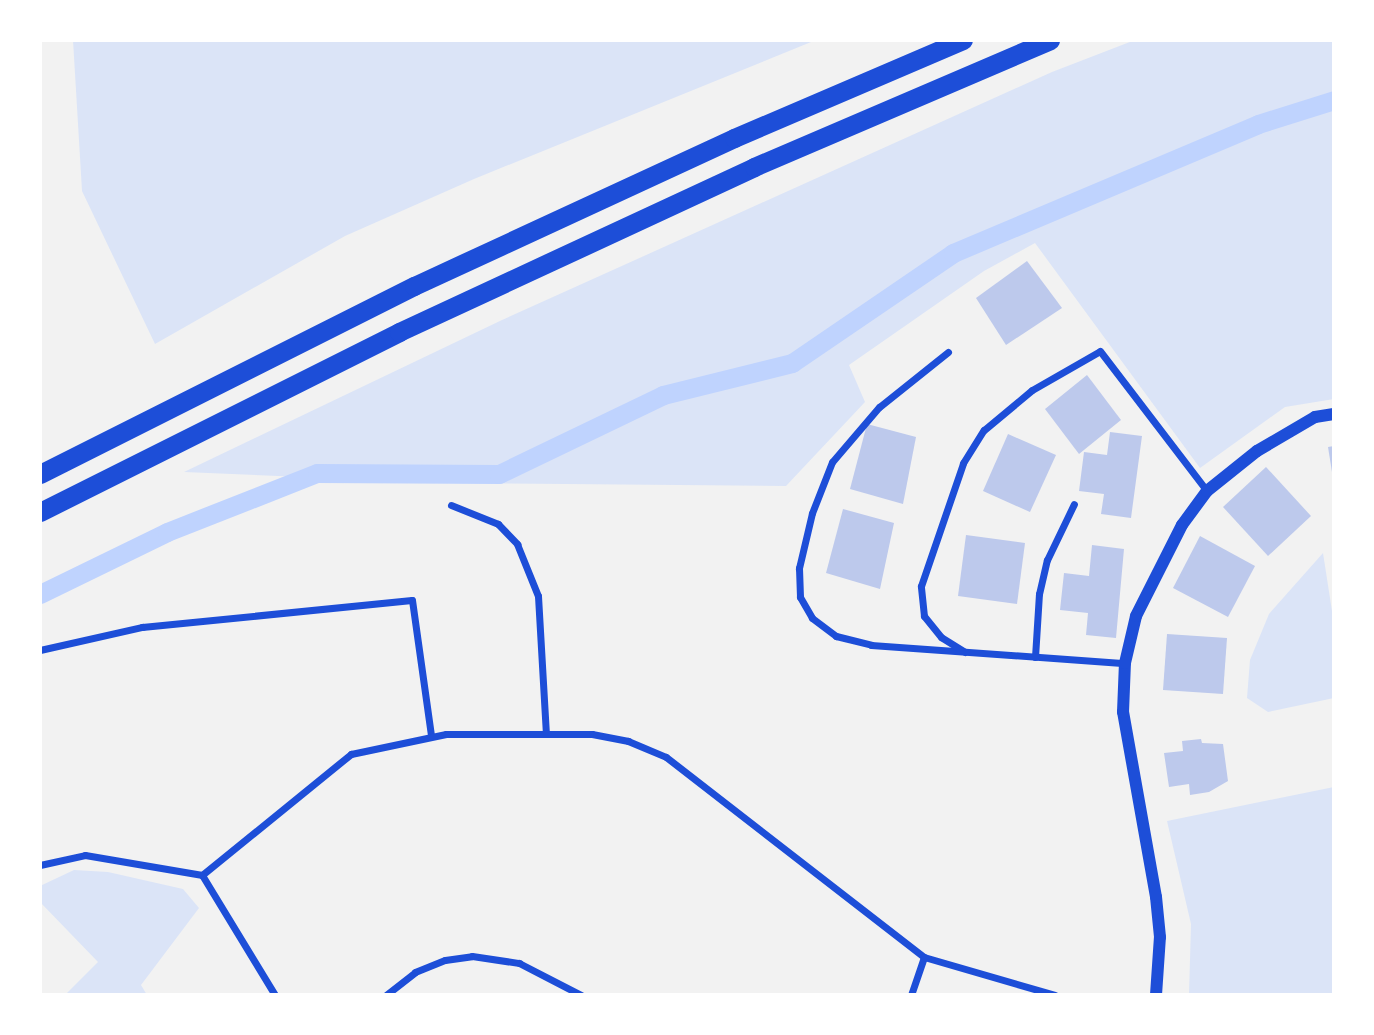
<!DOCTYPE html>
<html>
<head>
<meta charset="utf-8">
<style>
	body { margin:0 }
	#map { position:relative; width:1374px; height:1035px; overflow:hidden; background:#f2f2f2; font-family:Mulish,sans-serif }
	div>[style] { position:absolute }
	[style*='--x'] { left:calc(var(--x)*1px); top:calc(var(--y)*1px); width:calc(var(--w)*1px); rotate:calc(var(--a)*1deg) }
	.green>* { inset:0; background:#dbe4f7 }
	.canal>* { height:19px; margin:-9.5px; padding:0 9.5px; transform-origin:9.5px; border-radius:9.5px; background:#bfd3fe }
	.building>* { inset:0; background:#bdc9ec }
	.minor>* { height:7px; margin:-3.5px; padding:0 3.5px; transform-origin:3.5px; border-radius:3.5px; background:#1d4ed8 }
	.tertiary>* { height:12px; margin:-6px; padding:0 6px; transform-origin:6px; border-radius:6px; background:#1d4ed8 }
	.motorway>* { height:19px; margin:-9.5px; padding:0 9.5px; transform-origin:9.5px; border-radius:9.5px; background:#1d4ed8 }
	span { translate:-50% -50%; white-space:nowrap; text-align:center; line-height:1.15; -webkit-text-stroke:5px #fff; paint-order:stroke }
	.frame { position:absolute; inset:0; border:42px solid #fff; pointer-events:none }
</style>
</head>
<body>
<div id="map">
	<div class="green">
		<i style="clip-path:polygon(73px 40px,816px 40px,474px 179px,345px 236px,155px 344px,82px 191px)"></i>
		<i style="clip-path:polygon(1135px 40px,1334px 40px,1334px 399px,1285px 407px,1200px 468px,1035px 243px,984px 271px,849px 365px,865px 402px,786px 486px,449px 483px,184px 472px,502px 320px,1052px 72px)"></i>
		<i style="clip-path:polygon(1323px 553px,1334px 624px,1334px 698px,1268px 712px,1247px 698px,1250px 660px,1269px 614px)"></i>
		<i style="clip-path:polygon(1334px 787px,1334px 995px,1189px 995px,1191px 924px,1167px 821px)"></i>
		<i style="clip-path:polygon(74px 870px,108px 872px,183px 889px,199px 908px,141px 985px,147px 995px,65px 995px,98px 962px,40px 902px,40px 886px)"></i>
	</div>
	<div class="canal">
		<i style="--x:40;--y:594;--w:141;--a:-26"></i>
		<i style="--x:167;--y:532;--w:161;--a:-21.5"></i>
		<i style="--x:317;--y:473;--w:182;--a:0.3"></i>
		<i style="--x:499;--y:474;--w:182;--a:-25.7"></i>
		<i style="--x:663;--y:395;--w:133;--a:-13.9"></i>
		<i style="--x:792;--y:363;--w:195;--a:-34.3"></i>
		<i style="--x:953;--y:253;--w:331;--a:-22.9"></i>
		<i style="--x:1258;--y:124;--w:80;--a:-17.5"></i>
	</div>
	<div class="building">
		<i style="clip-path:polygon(1027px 261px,1062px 308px,1006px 345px,976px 298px)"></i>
		<i style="clip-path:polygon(1087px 375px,1121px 420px,1079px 454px,1045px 409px)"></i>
		<i style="clip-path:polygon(867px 424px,916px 437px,903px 504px,850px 489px)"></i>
		<i style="clip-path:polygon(1110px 432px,1142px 436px,1131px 518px,1101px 514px,1104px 494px,1079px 491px,1084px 452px,1107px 455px)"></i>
		<i style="clip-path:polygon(1008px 434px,1056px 455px,1030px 512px,983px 491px)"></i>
		<i style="clip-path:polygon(1334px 446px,1334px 472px,1332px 472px,1328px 447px)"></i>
		<i style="clip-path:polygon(1266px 467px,1311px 516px,1268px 556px,1223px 507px)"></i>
		<i style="clip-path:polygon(843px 509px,894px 523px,880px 589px,826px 573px)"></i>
		<i style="clip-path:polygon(966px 535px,1025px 543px,1017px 604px,958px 596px)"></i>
		<i style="clip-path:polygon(1200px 536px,1255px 566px,1228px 617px,1173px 588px)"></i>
		<i style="clip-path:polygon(1092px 545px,1124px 549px,1116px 638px,1086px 635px,1088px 613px,1060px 610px,1064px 573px,1089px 576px)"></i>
		<i style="clip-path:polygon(1167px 634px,1227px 638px,1223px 694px,1163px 690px)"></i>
		<i style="clip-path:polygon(1201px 739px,1202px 743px,1223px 744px,1228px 781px,1209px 792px,1190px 795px,1189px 784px,1169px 787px,1164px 753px,1183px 751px,1182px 741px)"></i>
	</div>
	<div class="minor">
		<i style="--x:948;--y:352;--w:88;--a:141.4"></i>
		<i style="--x:879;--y:407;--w:72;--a:130.5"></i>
		<i style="--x:832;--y:462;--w:55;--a:111.4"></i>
		<i style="--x:812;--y:513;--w:57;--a:103.3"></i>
		<i style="--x:799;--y:568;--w:29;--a:88"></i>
		<i style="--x:800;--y:597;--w:24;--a:60"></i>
		<i style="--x:812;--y:618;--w:30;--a:37"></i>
		<i style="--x:836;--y:636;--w:36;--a:14"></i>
		<i style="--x:871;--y:645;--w:255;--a:4.1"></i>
		<i style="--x:451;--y:505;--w:51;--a:22"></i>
		<i style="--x:498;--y:524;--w:28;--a:46"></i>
		<i style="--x:517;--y:544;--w:56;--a:68"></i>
		<i style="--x:538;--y:596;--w:138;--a:86.7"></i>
		<i style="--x:40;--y:650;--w:105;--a:-12.7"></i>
		<i style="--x:142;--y:627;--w:271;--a:-5.7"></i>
		<i style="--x:412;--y:600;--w:137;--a:82"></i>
		<i style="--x:965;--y:652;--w:28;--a:-148"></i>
		<i style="--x:941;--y:637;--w:27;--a:-129"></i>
		<i style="--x:924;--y:616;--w:30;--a:-96"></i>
		<i style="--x:921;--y:586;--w:130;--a:-71.1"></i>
		<i style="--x:963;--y:463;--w:39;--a:-58"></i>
		<i style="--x:984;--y:430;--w:62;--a:-39.8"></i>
		<i style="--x:1032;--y:390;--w:78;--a:-29.8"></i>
		<i style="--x:1100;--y:351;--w:176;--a:52.6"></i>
		<i style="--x:1035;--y:657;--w:63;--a:-86.4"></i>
		<i style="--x:1039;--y:594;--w:35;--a:-77"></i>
		<i style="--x:1047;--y:560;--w:62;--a:-64.3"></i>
		<i style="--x:40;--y:865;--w:46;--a:-12.5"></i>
		<i style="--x:85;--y:855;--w:119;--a:9.7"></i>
		<i style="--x:202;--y:875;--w:140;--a:58.7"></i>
		<i style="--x:202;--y:875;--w:192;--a:-39.1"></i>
		<i style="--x:351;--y:754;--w:97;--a:-11.9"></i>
		<i style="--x:446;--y:734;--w:146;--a:0"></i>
		<i style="--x:592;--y:734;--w:37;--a:11"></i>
		<i style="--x:628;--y:741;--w:41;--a:22.8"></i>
		<i style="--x:666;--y:757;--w:326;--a:37.8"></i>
		<i style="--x:924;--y:957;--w:40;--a:108.9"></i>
		<i style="--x:924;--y:957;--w:136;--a:16.2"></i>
		<i style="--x:386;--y:995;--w:37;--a:-38"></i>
		<i style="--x:415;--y:972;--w:32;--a:-22"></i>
		<i style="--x:445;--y:960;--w:27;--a:-8"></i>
		<i style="--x:472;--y:956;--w:48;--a:8.5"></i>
		<i style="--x:519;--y:963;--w:70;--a:27.3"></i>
	</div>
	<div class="tertiary">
		<i style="--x:1156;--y:995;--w:58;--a:-86.1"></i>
		<i style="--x:1160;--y:937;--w:40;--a:-95.7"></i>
		<i style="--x:1156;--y:897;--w:188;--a:-100.1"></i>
		<i style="--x:1123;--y:712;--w:49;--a:-87.7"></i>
		<i style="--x:1125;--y:663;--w:48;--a:-76.8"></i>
		<i style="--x:1136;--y:616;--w:102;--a:-63.2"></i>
		<i style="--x:1182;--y:525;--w:42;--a:-53.7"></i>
		<i style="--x:1207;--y:491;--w:64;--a:-38.7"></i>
		<i style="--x:1257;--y:451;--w:67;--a:-30.4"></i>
		<i style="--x:1315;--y:417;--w:19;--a:-9"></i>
	</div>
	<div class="motorway">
		<i style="--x:40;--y:474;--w:419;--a:-26.7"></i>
		<i style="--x:414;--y:286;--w:353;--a:-24.8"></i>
		<i style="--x:734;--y:138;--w:249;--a:-23.2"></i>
		<i style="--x:40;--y:512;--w:402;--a:-26.6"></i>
		<i style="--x:399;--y:332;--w:391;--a:-24.9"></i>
		<i style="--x:754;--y:167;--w:322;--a:-23.2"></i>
	</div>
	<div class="frame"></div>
</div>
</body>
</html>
